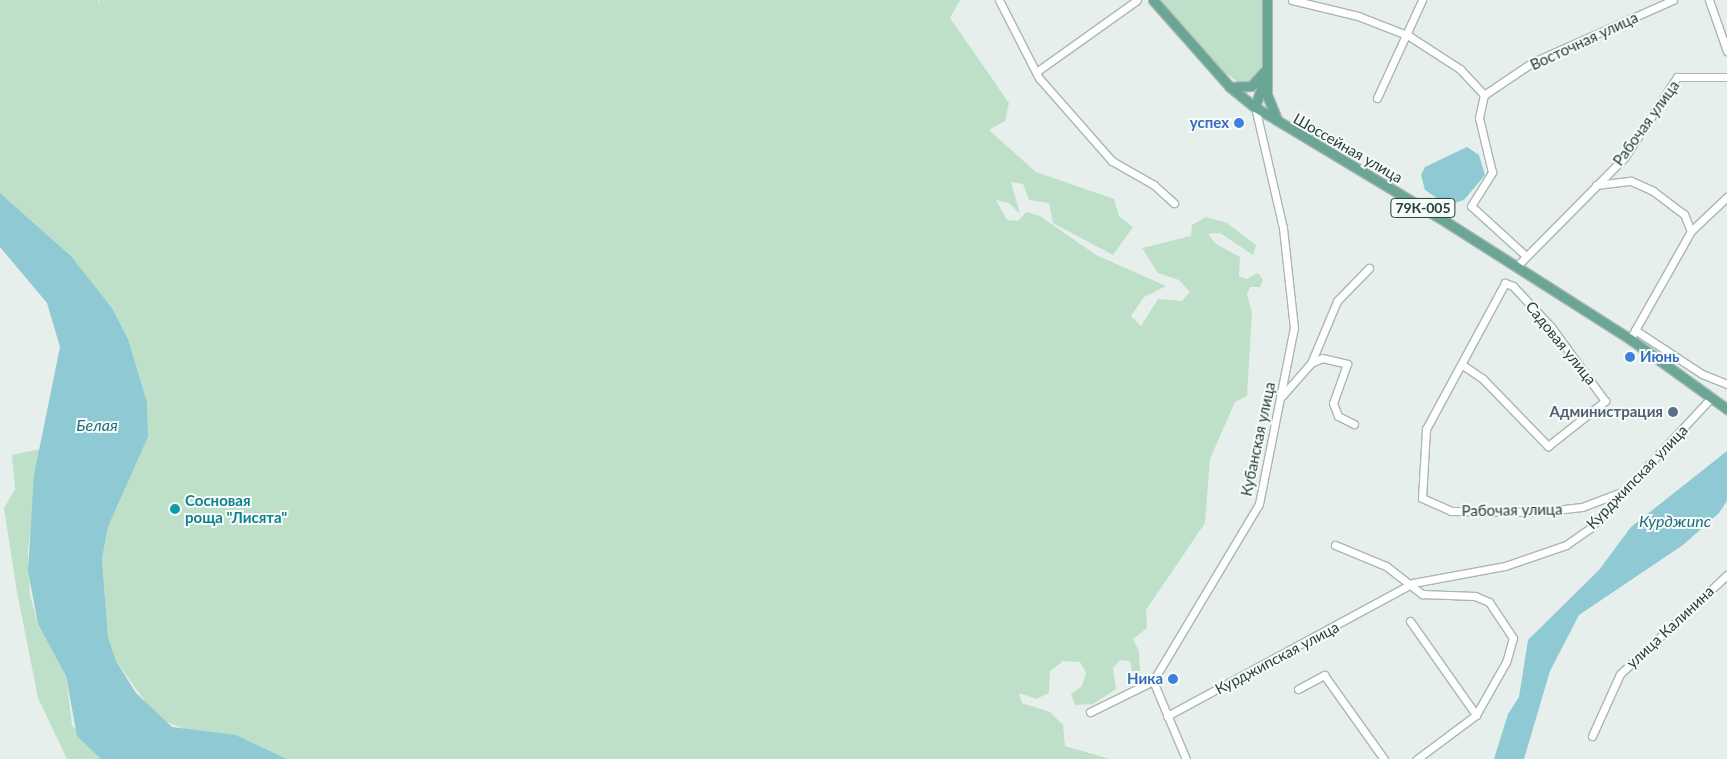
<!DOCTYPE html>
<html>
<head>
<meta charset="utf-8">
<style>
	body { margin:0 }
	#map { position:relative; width:1727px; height:759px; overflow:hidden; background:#e6efeb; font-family:Lato,sans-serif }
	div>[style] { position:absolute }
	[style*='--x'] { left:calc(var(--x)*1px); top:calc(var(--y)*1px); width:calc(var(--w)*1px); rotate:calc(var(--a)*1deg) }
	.green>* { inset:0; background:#bfe0c8 }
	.water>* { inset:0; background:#8ec9d4 }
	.roads { filter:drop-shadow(1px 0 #a8b8b2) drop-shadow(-1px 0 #a8b8b2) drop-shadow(0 1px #a8b8b2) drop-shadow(0 -1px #a8b8b2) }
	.minor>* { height:7px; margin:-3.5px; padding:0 3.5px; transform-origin:3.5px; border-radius:3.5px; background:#fff }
	.major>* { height:9px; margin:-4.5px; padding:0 4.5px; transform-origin:4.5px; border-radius:4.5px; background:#6aa596 }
	.dots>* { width:14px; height:14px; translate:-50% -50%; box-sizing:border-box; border:2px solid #f7fbf9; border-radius:50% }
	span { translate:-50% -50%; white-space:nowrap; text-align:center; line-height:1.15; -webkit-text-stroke:4px #f7fbf9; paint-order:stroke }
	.shield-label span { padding:1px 4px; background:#f7fbf9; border:1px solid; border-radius:4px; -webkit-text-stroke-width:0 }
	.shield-label { font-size:14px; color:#24423a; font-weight:700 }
	.street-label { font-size:15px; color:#24423a }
	.shop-label { font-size:15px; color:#366cbe; font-weight:700 }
	.right { translate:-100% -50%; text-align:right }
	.left { translate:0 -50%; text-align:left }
	.service-label { font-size:15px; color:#4e5e75; font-weight:700 }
	.culture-label { font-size:15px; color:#0d838f; font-weight:700 }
	.water-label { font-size:16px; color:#1c6f80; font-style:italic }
</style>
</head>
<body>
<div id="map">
	<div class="green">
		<i style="clip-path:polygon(0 0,98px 0,101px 8px,99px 0,960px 0,950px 18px,1009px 103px,1005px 121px,989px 130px,1036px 172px,1114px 199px,1119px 216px,1133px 227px,1113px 255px,1053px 223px,1049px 203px,1029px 200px,1023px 184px,1011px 182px,1020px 214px,1009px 203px,996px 200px,1007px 220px,1018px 221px,1026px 212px,1040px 216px,1096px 255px,1166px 286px,1144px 297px,1131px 316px,1141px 326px,1158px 299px,1182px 301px,1190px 292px,1179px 280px,1158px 273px,1142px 248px,1191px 236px,1192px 225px,1206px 217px,1227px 223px,1256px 245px,1253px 255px,1220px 233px,1208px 234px,1216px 244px,1240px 257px,1239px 276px,1247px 279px,1258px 273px,1263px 280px,1260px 287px,1250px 287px,1247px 294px,1252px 313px,1247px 396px,1235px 402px,1210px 459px,1205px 523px,1146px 610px,1147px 628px,1133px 639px,1139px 651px,1140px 672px,1133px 676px,1130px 661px,1120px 660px,1113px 668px,1116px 689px,1093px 704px,1075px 705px,1071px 694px,1082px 686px,1086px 673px,1080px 662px,1063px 661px,1050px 671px,1049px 693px,1036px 699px,1019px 693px,1022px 703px,1050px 712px,1063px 725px,1065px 746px,1110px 759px,287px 759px,236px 735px,192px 732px,157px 718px,116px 661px,108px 637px,102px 559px,108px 527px,148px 437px,147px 402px,128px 339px,112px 308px,71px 256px,0 193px)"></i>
		<i style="clip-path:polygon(1160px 0,1262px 0,1263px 68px,1256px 81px,1241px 84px,1217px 67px)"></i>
		<i style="clip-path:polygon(40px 449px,28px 551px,30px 595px,38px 624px,66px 676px,72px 725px,101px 759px,67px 759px,38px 698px,17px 592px,4px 508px,15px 489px,12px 455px)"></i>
	</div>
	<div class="water">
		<i style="clip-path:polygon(1467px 147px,1479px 155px,1485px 175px,1464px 200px,1447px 205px,1425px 190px,1421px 175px,1425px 167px)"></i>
		<i style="clip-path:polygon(0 193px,71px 256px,112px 308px,128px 339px,147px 402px,148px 437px,108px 527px,102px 559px,108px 637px,116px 661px,136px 693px,172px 727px,236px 735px,287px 759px,101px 759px,77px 736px,66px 676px,38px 624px,28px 571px,34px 475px,60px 347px,47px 303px,0 247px)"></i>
		<i style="clip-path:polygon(1727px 451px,1727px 501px,1719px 513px,1683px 545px,1579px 615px,1550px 671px,1524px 759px,1494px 759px,1508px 714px,1519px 697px,1528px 640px,1599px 570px,1631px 527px)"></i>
	</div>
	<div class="roads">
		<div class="minor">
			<i style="--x:999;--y:0;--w:88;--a:62.9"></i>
			<i style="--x:1039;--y:78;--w:111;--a:48.7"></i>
			<i style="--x:1112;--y:161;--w:48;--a:29.7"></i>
			<i style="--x:1154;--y:185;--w:27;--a:42"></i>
			<i style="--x:1292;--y:0;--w:68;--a:13.6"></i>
			<i style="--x:1358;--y:16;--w:55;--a:21.4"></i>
			<i style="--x:1409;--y:36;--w:61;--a:32.9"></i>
			<i style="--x:1460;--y:69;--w:35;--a:47"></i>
			<i style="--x:1709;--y:0;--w:54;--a:70.6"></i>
			<i style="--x:1039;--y:70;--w:120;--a:-35.5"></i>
			<i style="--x:1377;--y:98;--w:108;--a:-65.3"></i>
			<i style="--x:1596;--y:185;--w:35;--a:-7"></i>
			<i style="--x:1631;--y:181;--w:24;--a:24"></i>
			<i style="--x:1653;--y:191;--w:39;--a:37"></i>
			<i style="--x:1684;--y:214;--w:18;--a:68"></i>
			<i style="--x:1526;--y:256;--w:74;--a:-137.7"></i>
			<i style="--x:1471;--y:206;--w:40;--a:-58"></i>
			<i style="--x:1492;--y:172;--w:56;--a:-103.5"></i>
			<i style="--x:1479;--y:118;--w:24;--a:-78"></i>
			<i style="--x:1484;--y:95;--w:59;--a:-34"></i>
			<i style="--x:1533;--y:62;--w:153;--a:-23.9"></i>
			<i style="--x:1516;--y:267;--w:153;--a:-45.3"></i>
			<i style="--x:1624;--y:158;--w:97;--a:-56.8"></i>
			<i style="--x:1677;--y:77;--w:50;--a:0"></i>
			<i style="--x:1635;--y:330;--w:80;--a:33.3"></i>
			<i style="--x:1702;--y:374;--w:27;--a:22"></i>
			<i style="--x:1630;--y:339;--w:124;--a:-60.5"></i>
			<i style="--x:1691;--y:231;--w:50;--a:-43.4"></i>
			<i style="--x:1311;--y:363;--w:12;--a:-24"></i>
			<i style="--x:1322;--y:358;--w:26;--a:13"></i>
			<i style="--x:1347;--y:364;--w:41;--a:109.7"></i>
			<i style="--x:1333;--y:403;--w:14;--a:69"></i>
			<i style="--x:1338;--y:416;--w:18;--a:27"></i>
			<i style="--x:1464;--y:366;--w:22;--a:34"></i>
			<i style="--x:1482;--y:378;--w:95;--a:45.9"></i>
			<i style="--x:1548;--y:446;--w:73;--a:-38.3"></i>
			<i style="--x:1605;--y:401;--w:90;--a:-126"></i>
			<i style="--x:1552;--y:328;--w:57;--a:-132.9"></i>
			<i style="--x:1513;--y:286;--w:9;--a:-159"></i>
			<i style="--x:1505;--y:283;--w:166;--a:118.4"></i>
			<i style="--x:1426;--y:429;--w:69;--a:93.3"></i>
			<i style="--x:1422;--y:498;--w:32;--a:24"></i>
			<i style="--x:1451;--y:511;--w:87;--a:0.7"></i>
			<i style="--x:1538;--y:512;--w:44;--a:-6.5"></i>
			<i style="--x:1582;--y:507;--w:48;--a:-20.7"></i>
			<i style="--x:1282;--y:396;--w:44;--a:-48.7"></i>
			<i style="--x:1311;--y:363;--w:67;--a:-67.2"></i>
			<i style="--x:1337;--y:301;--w:46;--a:-45.9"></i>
			<i style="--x:1335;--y:545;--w:55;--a:22.4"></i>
			<i style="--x:1386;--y:566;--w:46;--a:37.9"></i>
			<i style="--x:1422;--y:594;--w:53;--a:2.2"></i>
			<i style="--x:1475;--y:596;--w:15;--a:23"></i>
			<i style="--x:1489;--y:602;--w:43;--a:56.3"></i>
			<i style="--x:1513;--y:638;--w:25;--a:106"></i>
			<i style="--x:1506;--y:662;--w:61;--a:119.5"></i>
			<i style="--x:1476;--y:715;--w:74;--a:143.3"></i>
			<i style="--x:1410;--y:621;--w:115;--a:54.9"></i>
			<i style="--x:1153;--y:681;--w:85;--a:67.1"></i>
			<i style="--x:1298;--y:689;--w:30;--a:-28"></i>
			<i style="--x:1324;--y:675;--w:103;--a:54.5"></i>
			<i style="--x:1090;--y:712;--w:70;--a:-26.2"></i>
			<i style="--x:1153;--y:681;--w:206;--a:-59.1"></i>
			<i style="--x:1259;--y:504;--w:179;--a:-78.8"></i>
			<i style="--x:1294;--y:328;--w:101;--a:-96.3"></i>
			<i style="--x:1283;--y:228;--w:124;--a:-103"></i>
			<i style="--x:1167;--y:716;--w:280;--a:-28.4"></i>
			<i style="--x:1413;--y:583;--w:94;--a:-10.5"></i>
			<i style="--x:1505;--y:566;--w:65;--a:-19"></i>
			<i style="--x:1566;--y:545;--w:29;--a:-35"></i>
			<i style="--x:1590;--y:528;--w:176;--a:-47.1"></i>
			<i style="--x:1592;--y:736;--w:68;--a:-65.7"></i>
			<i style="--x:1620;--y:674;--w:146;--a:-42.8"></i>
		</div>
		<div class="major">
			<i style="--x:1153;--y:0;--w:116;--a:48.5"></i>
			<i style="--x:1230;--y:87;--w:32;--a:39"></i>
			<i style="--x:1255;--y:107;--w:225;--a:31"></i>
			<i style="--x:1448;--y:223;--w:216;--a:32.5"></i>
			<i style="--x:1630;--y:339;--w:120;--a:35.8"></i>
			<i style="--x:1267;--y:0;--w:95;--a:90"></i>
			<i style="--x:1267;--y:95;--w:27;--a:68"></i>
			<i style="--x:1230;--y:87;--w:21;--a:-3"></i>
			<i style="--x:1251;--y:86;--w:21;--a:-47"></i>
			<i style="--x:1255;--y:107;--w:29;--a:-72"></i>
		</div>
	</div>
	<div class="dots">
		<i style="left:1239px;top:123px;background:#3f7fe0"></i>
		<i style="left:1630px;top:357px;background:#3f7fe0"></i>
		<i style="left:1673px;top:412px;background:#5c6f8a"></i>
		<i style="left:175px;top:509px;background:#0f9aa8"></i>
		<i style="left:1173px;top:679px;background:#3f7fe0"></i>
	</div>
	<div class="shield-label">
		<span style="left:1423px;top:208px">79К-005</span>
	</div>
	<div class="street-label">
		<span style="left:1584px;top:41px;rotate:-25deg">Восточная улица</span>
		<span style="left:1646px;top:123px;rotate:-54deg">Рабочая улица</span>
		<span style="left:1348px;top:148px;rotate:30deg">Шоссейная улица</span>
		<span style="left:1561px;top:343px;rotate:51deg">Садовая улица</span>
		<span style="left:1258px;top:439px;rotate:-78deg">Кубанская улица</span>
		<span style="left:1637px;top:477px;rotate:-46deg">Курджипская улица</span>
		<span style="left:1512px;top:510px;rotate:-1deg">Рабочая улица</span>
		<span style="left:1670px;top:627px;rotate:-43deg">улица Калинина</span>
		<span style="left:1277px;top:658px;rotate:-28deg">Курджипская улица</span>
	</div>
	<div class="shop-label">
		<span class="right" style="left:1229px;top:123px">успех</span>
		<span class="left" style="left:1640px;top:357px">Июнь</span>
		<span class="right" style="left:1163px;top:679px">Ника</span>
	</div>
	<div class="service-label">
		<span class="right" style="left:1663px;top:412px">Администрация</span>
	</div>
	<div class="culture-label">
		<span class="left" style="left:185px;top:509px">Сосновая<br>роща "Лисята"</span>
	</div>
	<div class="water-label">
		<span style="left:97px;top:425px">Белая</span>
		<span style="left:1675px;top:521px">Курджипс</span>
	</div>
</div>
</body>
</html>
